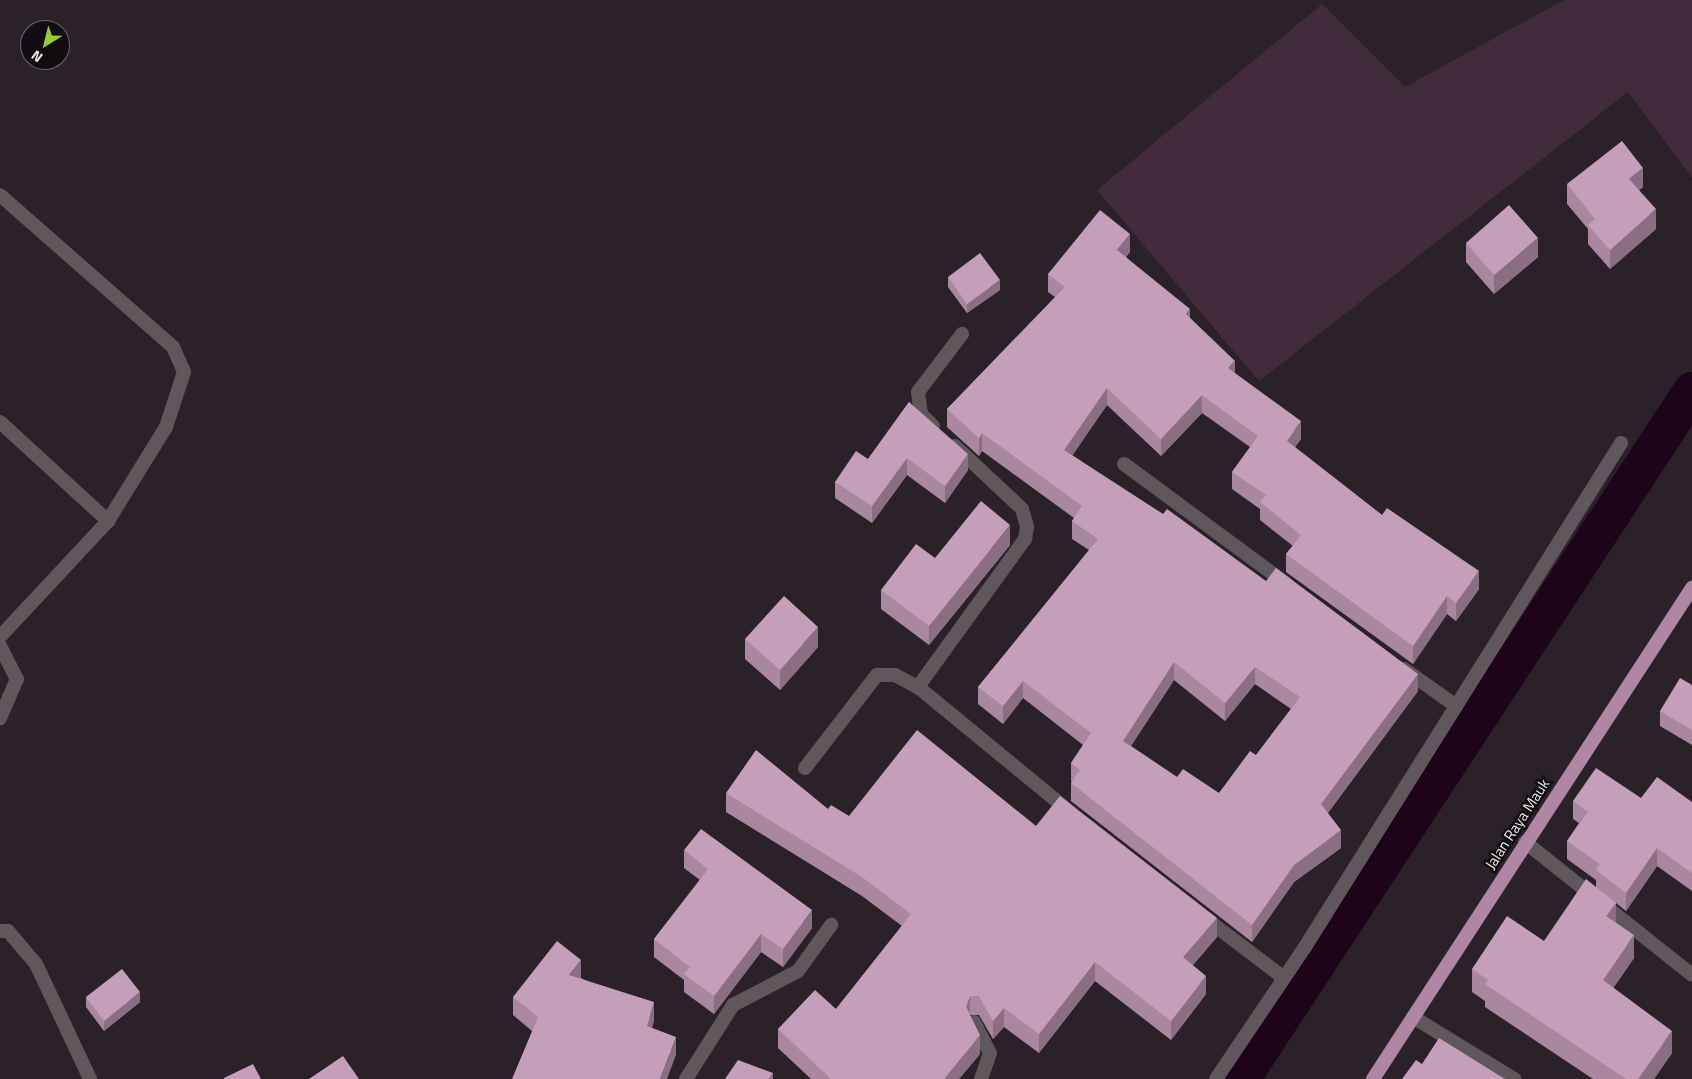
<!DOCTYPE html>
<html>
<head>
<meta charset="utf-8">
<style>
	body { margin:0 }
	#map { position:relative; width:1692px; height:1079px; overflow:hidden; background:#2a2228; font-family:"Titillium Web",sans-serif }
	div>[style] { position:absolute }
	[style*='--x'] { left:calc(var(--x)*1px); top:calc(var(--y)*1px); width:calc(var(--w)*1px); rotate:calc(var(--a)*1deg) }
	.green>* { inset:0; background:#422b3b }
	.canal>* { height:38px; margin:-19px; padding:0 19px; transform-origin:19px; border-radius:19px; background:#1e0418 }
	.minor>* { height:14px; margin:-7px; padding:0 7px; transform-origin:7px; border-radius:7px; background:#60575d }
	.primary>* { height:14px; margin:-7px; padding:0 7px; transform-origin:7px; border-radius:7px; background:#b186a4 }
	.wall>* { inset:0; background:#a9889f }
	.shaded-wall>* { inset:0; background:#8a6f82 }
	.building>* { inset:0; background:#c59eb9 }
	span { translate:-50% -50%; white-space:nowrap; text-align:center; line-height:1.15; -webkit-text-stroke:5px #110d10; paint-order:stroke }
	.street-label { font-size:15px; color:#f0eaee }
	.north { position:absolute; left:20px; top:20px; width:50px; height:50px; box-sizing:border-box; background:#110d10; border:1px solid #6a6569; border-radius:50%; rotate:216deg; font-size:14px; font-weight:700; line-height:20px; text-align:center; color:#f0eaee }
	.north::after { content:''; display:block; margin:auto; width:18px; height:22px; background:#97cc38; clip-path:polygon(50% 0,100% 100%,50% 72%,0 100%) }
</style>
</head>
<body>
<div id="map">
	<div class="green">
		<i style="clip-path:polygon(1564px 0,1692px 0,1692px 178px,1628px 92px,1259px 381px,1097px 190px,1322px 4px,1405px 87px)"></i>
	</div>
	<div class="canal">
		<i style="--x:1241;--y:1079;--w:823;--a:-56.75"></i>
	</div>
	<div class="minor">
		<i style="--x:0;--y:195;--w:230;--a:41.3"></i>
		<i style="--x:173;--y:347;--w:27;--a:66"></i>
		<i style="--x:184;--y:372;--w:58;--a:108.1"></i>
		<i style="--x:166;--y:427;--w:110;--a:121.7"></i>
		<i style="--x:108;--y:521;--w:158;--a:133"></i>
		<i style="--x:0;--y:422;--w:147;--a:42.5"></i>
		<i style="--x:933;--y:426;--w:17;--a:-135"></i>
		<i style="--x:921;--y:414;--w:22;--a:-98"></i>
		<i style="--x:918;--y:392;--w:73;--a:-52.8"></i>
		<i style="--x:955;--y:446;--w:92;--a:43.2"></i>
		<i style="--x:1022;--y:509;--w:19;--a:74"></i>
		<i style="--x:1027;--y:527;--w:12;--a:99"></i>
		<i style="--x:1025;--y:539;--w:183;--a:125.9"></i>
		<i style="--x:918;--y:687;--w:197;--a:39.4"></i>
		<i style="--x:1124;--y:464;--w:202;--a:36.4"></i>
		<i style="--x:0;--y:646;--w:37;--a:63"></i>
		<i style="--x:17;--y:679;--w:43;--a:113.6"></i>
		<i style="--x:1404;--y:669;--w:64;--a:35.4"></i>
		<i style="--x:805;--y:768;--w:118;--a:-52.3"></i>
		<i style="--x:877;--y:675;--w:18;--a:0"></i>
		<i style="--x:895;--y:675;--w:26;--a:28"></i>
		<i style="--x:1525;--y:842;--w:213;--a:38.5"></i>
		<i style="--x:1201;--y:915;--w:104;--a:37.2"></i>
		<i style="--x:0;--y:931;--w:8;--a:0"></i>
		<i style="--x:8;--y:931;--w:43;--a:49.7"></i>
		<i style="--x:36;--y:964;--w:127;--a:64.8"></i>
		<i style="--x:1413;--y:1017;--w:119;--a:31.5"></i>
		<i style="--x:974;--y:1022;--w:35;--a:63"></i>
		<i style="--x:990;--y:1053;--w:28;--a:109"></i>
		<i style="--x:686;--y:1079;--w:88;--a:-57.6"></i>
		<i style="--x:733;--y:1005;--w:73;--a:-27.6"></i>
		<i style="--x:798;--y:971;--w:57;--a:-54.3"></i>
		<i style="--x:1216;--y:1079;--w:159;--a:-56"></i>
		<i style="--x:1305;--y:947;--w:595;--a:-57.91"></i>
	</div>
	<div class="primary">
		<i style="--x:1373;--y:1079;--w:586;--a:-56.99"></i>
	</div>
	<div class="wall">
		<i style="clip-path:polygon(1567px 184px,1643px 187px,1639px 190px,1656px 229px,1610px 269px,1588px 244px,1588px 229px,1567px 204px)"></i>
		<i style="clip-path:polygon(1466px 243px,1538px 257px,1494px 294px,1466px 262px)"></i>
		<i style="clip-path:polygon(evenodd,1130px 252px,1126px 257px,1190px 319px,1235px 373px,1301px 439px,1295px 447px,1382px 515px,1479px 589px,1456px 621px,1447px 614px,1413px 664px,1286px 572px,1286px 554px,1293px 546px,1260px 520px,1260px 509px,1232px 489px,1232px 472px,1250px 447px,1202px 413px,1161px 456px,1107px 405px,1072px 455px,1418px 691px,1328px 813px,1341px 848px,1294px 882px,1252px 942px,1071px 801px,1071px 783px,1072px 782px,1071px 781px,1071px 763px,1083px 745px,1023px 698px,1003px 724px,978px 704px,978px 687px,1089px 550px,1072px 539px,1072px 521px,1074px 518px,982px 451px,979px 456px,947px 427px,947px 409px,1055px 297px,1048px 292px,1048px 274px,1130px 252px,1174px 680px,1225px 721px,1255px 684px,1291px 709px,1256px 755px,1219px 793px,1177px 777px,1131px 746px,1174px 680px)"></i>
		<i style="clip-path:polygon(948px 277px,1000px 290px,967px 313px,948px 287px)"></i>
		<i style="clip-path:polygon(909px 402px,968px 470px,945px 503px,907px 475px,872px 523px,835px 498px,835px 482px,868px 459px)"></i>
		<i style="clip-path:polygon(1010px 545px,929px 645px,881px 609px,881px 590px,935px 558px)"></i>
		<i style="clip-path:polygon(745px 639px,818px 647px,780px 690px,745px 659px)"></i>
		<i style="clip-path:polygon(1692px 685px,1692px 745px,1660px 726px,1660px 711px)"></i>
		<i style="clip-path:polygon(726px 793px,828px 809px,849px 816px,1036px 826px,1217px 937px,1193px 965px,1206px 994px,1171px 1040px,1095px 981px,1039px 1053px,1004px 1027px,993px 1039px,979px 1015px,970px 1015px,980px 1054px,959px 1079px,811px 1079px,778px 1048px,778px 1029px,836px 1009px,902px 926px,862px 896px,726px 812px)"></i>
		<i style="clip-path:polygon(1641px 798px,1692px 802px,1692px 891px,1657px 866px,1626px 911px,1616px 903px,1616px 923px,1634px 958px,1613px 988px,1672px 1053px,1654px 1079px,1593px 1079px,1485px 1007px,1485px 1001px,1472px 992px,1472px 969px,1544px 941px,1596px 887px,1596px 880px,1567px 859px,1567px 841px,1579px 823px,1573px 819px,1573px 801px)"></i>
		<i style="clip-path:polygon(684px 850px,812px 928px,783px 967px,761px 952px,714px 1014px,684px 992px,684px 980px,654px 957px,654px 939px,700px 880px,684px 868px)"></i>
		<i style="clip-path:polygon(581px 978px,654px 1020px,652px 1028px,676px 1055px,532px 1031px,513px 1015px,513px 997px)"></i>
		<i style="clip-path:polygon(86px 997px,140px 1002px,104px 1031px,86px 1007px)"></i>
	</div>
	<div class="shaded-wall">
		<i style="clip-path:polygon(1643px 168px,1643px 187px,1629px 198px,1629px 179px)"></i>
		<i style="clip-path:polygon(1656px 209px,1656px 229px,1610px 269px,1610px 250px)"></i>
		<i style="clip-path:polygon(1130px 234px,1130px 252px,1117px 268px,1117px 250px)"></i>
		<i style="clip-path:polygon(1538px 238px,1538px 257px,1494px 294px,1494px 275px)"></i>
		<i style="clip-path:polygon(1000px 280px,1000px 290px,967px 313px,967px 304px)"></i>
		<i style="clip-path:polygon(1190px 309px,1190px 327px,1186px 314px)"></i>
		<i style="clip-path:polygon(1235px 361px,1235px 379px,1228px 368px)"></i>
		<i style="clip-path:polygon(1107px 388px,1107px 405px,1064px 468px,1064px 450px)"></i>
		<i style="clip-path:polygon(1202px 395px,1202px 413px,1161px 456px,1161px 439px)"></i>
		<i style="clip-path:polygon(1301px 421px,1301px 439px,1287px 458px,1287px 441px)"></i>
		<i style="clip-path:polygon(982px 433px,982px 451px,979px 456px,979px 438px)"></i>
		<i style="clip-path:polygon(968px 454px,968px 470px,945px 503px,945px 486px)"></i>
		<i style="clip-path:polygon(907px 458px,907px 475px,872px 523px,872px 506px)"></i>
		<i style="clip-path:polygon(1010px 525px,1010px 545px,929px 645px,929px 626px)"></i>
		<i style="clip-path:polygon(1479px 571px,1479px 589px,1456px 621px,1456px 603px)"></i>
		<i style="clip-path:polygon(1447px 596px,1447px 614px,1413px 664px,1413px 646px)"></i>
		<i style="clip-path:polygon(818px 627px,818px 647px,780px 690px,780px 670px)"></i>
		<i style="clip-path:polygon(1174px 662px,1174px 680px,1123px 758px,1123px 741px)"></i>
		<i style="clip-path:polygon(1255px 667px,1255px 684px,1225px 721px,1225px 703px)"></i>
		<i style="clip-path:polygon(1418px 674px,1418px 691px,1321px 822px,1321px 804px)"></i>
		<i style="clip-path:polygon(1023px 681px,1023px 698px,1003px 724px,1003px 706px)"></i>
		<i style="clip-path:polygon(1341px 830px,1341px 848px,1294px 882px,1252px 942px,1252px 925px,1294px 865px)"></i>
		<i style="clip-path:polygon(1657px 848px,1657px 866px,1626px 911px,1626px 893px)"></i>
		<i style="clip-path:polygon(1616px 903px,1616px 925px,1606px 916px)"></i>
		<i style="clip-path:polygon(812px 910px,812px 928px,783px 967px,783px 949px)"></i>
		<i style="clip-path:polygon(1217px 918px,1217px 937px,1183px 976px,1183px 957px)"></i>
		<i style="clip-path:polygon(761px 934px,761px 952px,714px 1014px,714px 996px)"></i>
		<i style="clip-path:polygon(1634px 935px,1634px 958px,1603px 1003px,1603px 980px)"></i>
		<i style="clip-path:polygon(581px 960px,581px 978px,569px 993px,569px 975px)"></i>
		<i style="clip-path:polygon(1095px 962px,1095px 981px,1039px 1053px,1039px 1034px)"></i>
		<i style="clip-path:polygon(1206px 976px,1206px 994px,1171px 1040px,1171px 1021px)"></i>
		<i style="clip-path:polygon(140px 992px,140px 1002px,104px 1031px,104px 1021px)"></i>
		<i style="clip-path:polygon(970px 996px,970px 1014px,966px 1007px)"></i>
		<i style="clip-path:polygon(654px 1002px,654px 1020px,647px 1044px,647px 1026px)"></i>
		<i style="clip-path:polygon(1004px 1008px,1004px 1027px,993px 1039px,993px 1021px)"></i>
		<i style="clip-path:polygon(1672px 1031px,1672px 1053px,1654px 1079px,1638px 1079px)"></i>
		<i style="clip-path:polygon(980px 1035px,980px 1054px,959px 1079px,944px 1079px)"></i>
		<i style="clip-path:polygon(676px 1037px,676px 1055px,667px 1079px,660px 1079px)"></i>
		<i style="clip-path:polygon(773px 1073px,773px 1079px,769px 1079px)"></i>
	</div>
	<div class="building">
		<i style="clip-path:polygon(1622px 141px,1643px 168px,1629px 179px,1656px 209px,1610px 250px,1588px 225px,1595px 219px,1567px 184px)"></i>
		<i style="clip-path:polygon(1509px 205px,1538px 238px,1494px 275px,1466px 243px)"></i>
		<i style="clip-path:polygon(evenodd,1100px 210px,1130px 234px,1117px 250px,1190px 309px,1186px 314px,1235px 361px,1228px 368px,1301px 421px,1287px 441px,1382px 515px,1387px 508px,1479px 571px,1456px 603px,1447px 596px,1413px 646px,1286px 554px,1301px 535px,1260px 502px,1266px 495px,1232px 472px,1258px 436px,1202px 395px,1161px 439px,1107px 388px,1064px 450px,1163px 514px,1167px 509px,1266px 581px,1276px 568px,1418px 674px,1321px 804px,1341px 830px,1294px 865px,1252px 925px,1071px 783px,1080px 770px,1071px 763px,1091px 733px,1023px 681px,1003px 706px,978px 687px,1098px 539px,1072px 521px,1082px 506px,982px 433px,979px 438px,947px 409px,1065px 287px,1048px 274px,1100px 210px,1174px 662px,1225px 703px,1255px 667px,1300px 697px,1256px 755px,1250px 751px,1219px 793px,1183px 769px,1177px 777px,1123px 741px,1174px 662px)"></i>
		<i style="clip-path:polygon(980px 253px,1000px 280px,967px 304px,948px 277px)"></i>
		<i style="clip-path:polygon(909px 402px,968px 454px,945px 486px,907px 458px,872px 506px,835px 482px,856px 451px,868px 459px)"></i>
		<i style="clip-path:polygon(981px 501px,1010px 525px,929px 626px,881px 590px,916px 544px,935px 558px)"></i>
		<i style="clip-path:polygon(784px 596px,818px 627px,780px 670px,745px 639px)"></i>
		<i style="clip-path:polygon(1680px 678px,1692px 685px,1692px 730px,1660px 711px)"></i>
		<i style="clip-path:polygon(917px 730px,1036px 826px,1060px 796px,1217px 918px,1183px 957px,1206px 976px,1171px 1021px,1095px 962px,1039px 1034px,1004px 1008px,993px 1021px,979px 996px,970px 996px,966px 1007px,980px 1035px,944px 1079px,831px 1079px,778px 1029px,815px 990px,836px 1009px,911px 914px,862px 877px,726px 793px,756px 750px,828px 809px,831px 805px,849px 816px)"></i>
		<i style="clip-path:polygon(1596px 768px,1641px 798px,1657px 777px,1692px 802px,1692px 873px,1657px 848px,1626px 893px,1596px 870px,1600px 864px,1567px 841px,1588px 812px,1573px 801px)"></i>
		<i style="clip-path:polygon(701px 829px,812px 910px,783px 949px,761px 934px,714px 996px,684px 974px,690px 967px,654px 939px,708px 869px,684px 850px)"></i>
		<i style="clip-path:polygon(1586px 879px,1616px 903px,1606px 916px,1634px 935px,1603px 980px,1672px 1031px,1638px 1079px,1626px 1079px,1485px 984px,1488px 980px,1472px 969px,1507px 916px,1544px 941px)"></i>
		<i style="clip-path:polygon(557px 941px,581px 960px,569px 975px,654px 1002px,647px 1026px,676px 1037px,660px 1079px,512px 1079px,538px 1017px,513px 997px)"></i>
		<i style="clip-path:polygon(122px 969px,140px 992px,104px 1021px,86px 997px)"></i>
		<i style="clip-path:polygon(1439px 1038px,1505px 1079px,1402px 1079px,1416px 1060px,1422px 1064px)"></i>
		<i style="clip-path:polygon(343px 1056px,359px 1079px,309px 1079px)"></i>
		<i style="clip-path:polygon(738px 1060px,773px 1073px,769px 1079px,725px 1079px)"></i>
		<i style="clip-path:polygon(253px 1064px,261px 1079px,224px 1079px,224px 1078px)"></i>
	</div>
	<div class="street-label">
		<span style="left:1517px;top:824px;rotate:-57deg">Jalan Raya Mauk</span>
	</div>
	<div class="north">N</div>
</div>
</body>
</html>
